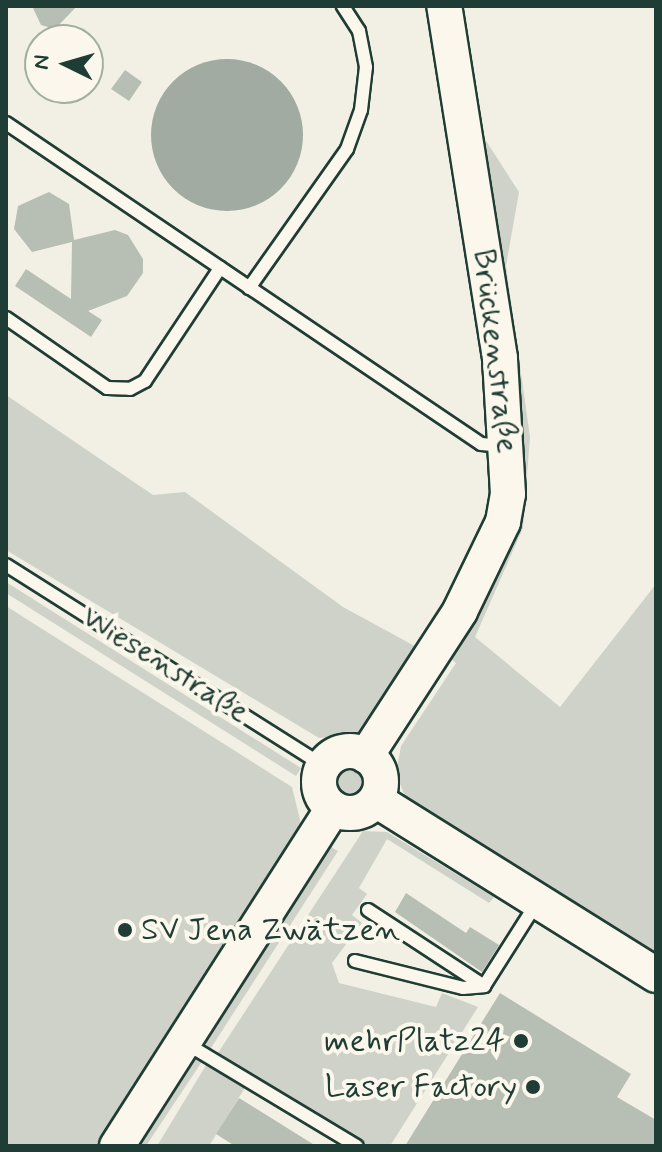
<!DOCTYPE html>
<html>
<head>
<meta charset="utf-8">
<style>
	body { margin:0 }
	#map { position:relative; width:662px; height:1152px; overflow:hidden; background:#f2f0e5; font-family:Mynerve,sans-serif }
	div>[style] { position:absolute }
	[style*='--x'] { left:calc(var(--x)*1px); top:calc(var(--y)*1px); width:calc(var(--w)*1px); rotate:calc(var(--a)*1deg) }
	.green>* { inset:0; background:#cfd2c8 }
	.round { border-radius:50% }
	.water>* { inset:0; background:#a2aba1 }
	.building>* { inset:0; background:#b7beb3 }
	.roads { filter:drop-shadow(2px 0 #1f3d34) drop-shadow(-2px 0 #1f3d34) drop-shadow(0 2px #1f3d34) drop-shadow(0 -2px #1f3d34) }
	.lane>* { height:12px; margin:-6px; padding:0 6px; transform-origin:6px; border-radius:6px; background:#fbf7ec }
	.secondary>* { height:34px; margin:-17px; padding:0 17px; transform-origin:17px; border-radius:17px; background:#fbf7ec }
	.secondary>.ring { margin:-17px; padding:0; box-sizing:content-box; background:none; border:34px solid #fbf7ec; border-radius:50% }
	.dots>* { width:22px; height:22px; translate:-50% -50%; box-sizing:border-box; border:4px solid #fbf7ec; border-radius:50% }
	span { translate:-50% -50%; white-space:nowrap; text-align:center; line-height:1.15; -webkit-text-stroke:8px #fbf7ec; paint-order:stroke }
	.street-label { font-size:32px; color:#1f3d34 }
	.poi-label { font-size:32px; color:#1f3d34 }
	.left { translate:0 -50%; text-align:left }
	.right { translate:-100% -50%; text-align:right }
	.frame { position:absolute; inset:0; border:8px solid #1f3d34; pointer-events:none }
	.north { position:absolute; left:24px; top:24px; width:80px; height:80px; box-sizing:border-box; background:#fbf7ec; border:2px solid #a3ada2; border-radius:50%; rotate:275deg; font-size:22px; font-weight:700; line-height:32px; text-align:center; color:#1f3d34 }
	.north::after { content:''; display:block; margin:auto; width:28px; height:36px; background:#1f3d34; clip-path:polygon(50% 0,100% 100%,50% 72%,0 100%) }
</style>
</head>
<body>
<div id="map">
	<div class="green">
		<i style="clip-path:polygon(455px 6px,462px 6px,481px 133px,519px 192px,506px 266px,530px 437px,523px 528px,475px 637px,560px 707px,656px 584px,656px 960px,405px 796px,396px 774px,401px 746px,456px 663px,448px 656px,523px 482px,520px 419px)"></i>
		<i style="clip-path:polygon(6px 395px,153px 495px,185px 492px,343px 607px,422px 650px,363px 734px,319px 738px,6px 550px)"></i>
		<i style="clip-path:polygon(6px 582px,301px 768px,296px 776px,6px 593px)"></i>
		<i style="clip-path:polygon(6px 606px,292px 787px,304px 836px,104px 1146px,6px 1146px)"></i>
		<i class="round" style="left:331px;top:763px;width:38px;height:38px"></i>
		<i style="clip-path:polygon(363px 831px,387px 832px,494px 897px,489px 903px,387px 839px,359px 888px,367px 894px,352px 915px,362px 923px,332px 963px,339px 983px,436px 1007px,442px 993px,478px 1007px,390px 1146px,365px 1146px,216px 1056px)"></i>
		<i style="clip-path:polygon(324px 843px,338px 851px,209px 1051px,202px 1036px)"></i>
		<i style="clip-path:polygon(190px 1057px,203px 1060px,146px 1146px,130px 1146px)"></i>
		<i style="clip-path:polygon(208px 1062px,246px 1086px,209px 1146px,157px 1146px)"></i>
	</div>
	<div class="water">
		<i class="round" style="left:151px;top:59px;width:152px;height:152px"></i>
	</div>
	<div class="building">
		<i style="clip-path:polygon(32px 6px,77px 6px,55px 29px,41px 25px)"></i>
		<i style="clip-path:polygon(125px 70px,142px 82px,129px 101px,111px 89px)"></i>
		<i style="clip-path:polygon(49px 192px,69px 204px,74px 240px,115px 230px,128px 235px,143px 259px,143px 273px,127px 296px,88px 311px,102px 320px,91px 337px,15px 286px,26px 269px,71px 299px,72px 242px,32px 252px,14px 229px,18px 206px)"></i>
		<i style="clip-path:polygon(406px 893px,466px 933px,470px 927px,499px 945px,482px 972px,395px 912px)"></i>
		<i style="clip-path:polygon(500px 993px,631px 1074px,617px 1097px,656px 1120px,656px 1146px,405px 1146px)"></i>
		<i style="clip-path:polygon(239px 1098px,316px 1146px,235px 1146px,216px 1134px)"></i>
	</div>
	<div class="roads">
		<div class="lane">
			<i style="--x:6;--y:123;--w:573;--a:34.05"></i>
			<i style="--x:481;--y:444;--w:23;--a:5"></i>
			<i style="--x:249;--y:288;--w:170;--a:-54.8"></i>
			<i style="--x:347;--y:149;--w:41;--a:-70.3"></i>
			<i style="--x:361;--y:110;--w:43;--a:-83.4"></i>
			<i style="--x:366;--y:67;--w:37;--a:-101"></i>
			<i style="--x:359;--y:31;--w:30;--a:-123"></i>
			<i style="--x:6;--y:318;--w:123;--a:34.7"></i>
			<i style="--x:107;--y:388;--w:23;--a:2"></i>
			<i style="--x:130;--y:389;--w:17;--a:-28"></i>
			<i style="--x:145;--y:381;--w:136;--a:-56.4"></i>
			<i style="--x:6;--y:565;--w:376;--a:32.3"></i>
			<i style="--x:368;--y:910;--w:139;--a:33.2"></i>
			<i style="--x:355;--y:961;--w:111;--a:14"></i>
			<i style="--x:463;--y:988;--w:21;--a:-5"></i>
			<i style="--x:484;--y:986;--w:97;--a:-57.6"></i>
			<i style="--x:187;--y:1044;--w:198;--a:31"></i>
		</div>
		<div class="secondary">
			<i class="ring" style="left:319px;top:751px;width:28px;height:28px"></i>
			<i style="--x:366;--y:756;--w:173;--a:-57"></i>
			<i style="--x:460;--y:611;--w:99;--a:-64.2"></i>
			<i style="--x:503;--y:522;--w:28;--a:-80"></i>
			<i style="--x:508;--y:494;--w:136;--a:-93.4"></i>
			<i style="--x:500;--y:358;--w:356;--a:-99"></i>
			<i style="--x:376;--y:800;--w:330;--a:32"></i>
			<i style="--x:117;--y:1146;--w:401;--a:-57.4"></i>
		</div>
	</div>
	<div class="dots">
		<i style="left:125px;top:930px;background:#1f3d34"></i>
		<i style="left:521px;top:1041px;background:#1f3d34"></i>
		<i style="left:533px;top:1087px;background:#1f3d34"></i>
	</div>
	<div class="street-label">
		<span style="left:495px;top:351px;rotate:83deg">Brückenstraße</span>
		<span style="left:165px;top:665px;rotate:32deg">Wiesenstraße</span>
	</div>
	<div class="poi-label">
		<span class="left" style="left:141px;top:930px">SV Jena Zwätzen</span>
		<span class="right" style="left:505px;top:1041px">mehrPlatz24</span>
		<span class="right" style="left:517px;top:1087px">Laser Factory</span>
	</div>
	<div class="frame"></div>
	<div class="north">N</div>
</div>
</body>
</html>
